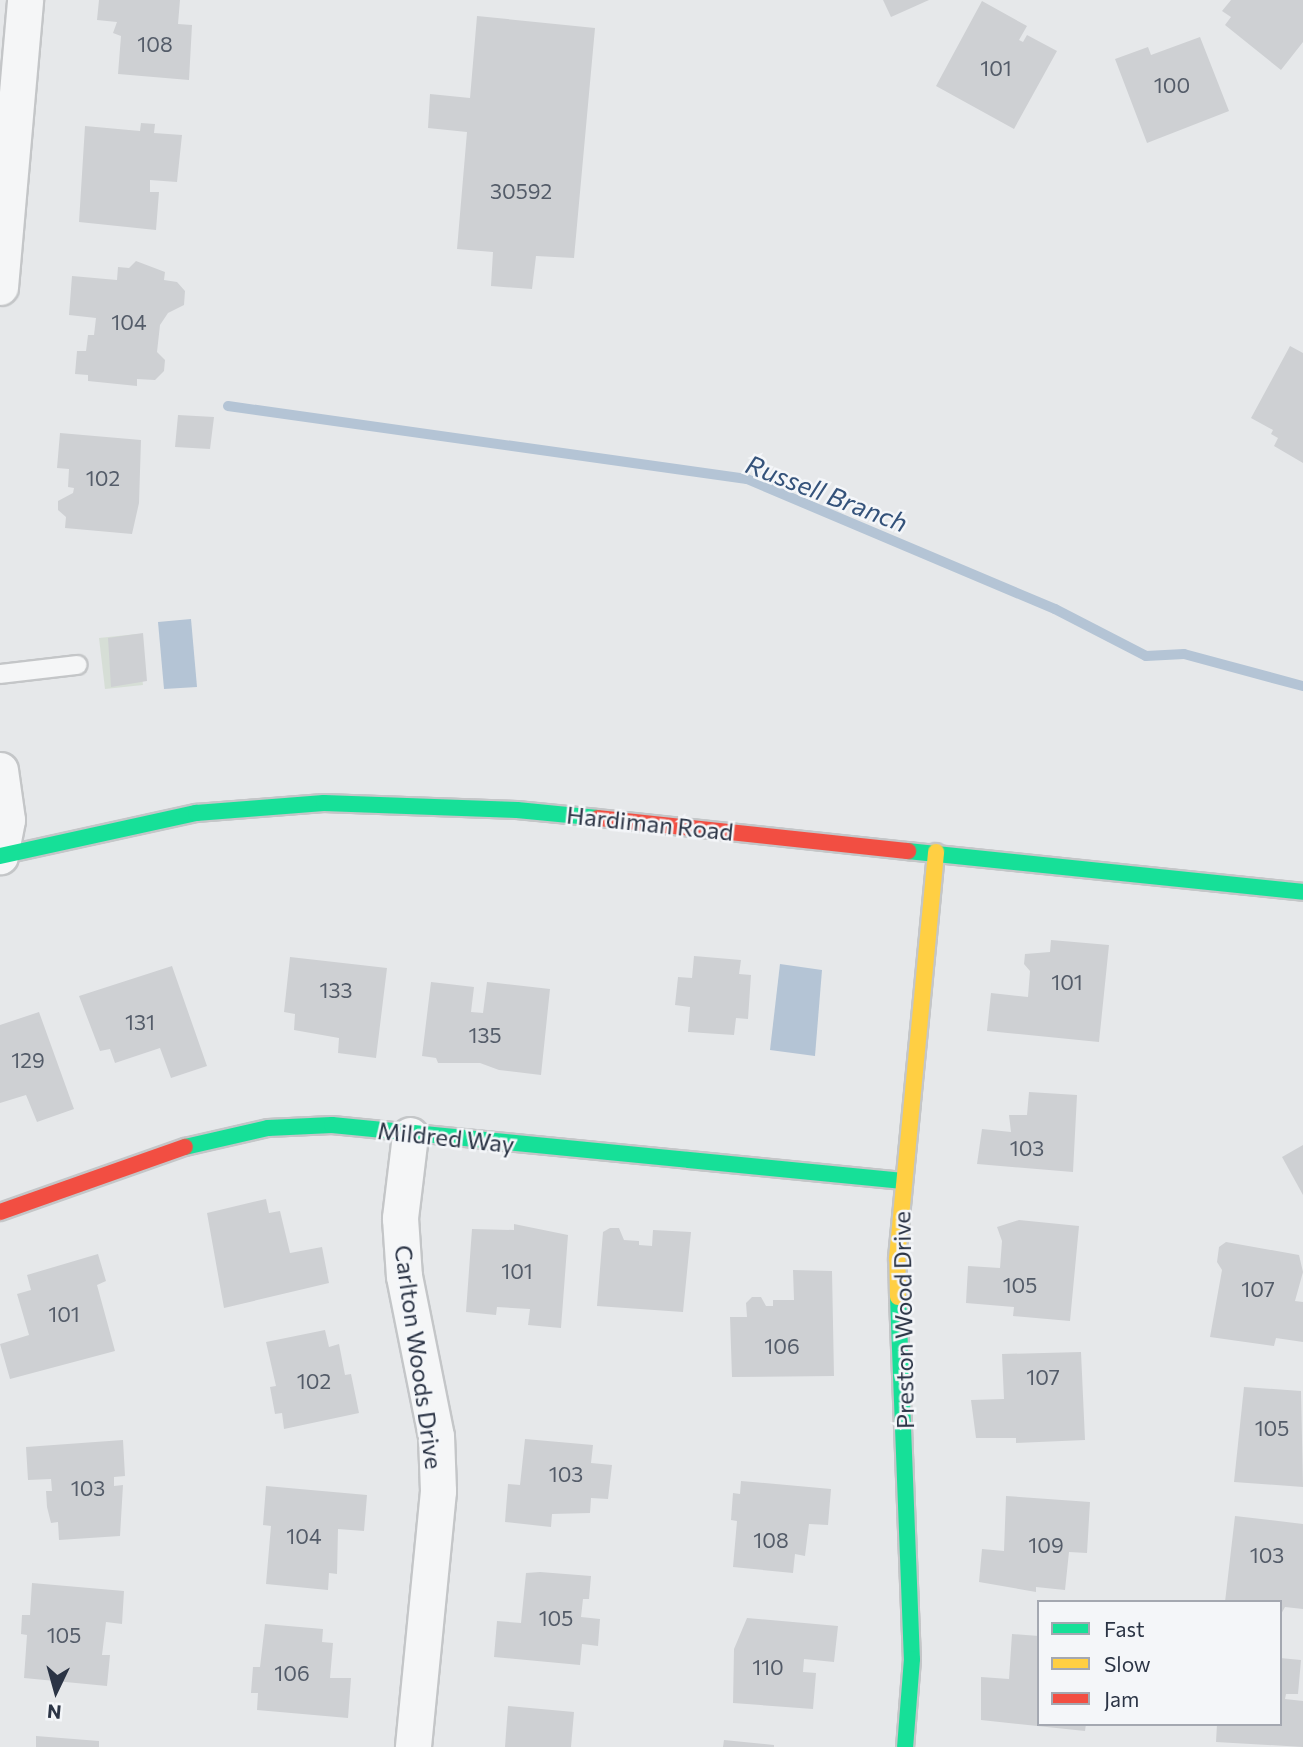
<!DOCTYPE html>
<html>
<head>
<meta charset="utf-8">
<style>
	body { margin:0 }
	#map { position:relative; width:1303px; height:1747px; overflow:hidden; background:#e6e8ea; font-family:Commissioner,sans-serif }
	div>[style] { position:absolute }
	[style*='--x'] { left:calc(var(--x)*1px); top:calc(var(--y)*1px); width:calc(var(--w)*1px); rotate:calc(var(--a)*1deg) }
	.green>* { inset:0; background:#d6ded6 }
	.water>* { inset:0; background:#b4c4d5 }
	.stream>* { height:10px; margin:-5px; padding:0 5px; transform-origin:5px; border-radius:5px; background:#b4c4d5 }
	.building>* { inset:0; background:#ced0d3 }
	.roads { filter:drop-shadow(2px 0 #c4c6c8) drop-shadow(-2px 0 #c4c6c8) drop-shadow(0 2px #c4c6c8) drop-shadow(0 -2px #c4c6c8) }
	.lane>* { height:18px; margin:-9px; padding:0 9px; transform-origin:9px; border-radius:9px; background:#f5f6f7 }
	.street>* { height:35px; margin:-17.5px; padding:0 17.5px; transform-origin:17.5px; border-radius:17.5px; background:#f5f6f7 }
	.fast>* { height:16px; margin:-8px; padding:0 8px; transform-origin:8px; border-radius:8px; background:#16e098 }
	.slow>* { height:16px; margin:-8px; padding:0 8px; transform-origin:8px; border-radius:8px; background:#ffcf43 }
	.jam>* { height:16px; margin:-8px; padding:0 8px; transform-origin:8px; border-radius:8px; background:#f24e42 }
	span { translate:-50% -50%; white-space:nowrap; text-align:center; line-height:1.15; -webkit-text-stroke:5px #f4f6f9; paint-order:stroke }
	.number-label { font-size:21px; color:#545c69 }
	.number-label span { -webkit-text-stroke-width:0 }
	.street-label { font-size:24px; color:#2b3445 }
	.water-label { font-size:26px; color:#34527a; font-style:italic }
	.legend { position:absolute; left:1037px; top:1600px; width:245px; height:126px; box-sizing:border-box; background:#f4f6f9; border:2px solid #a4a8b1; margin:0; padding:9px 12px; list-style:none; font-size:21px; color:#2b3445 }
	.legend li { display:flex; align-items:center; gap:14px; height:35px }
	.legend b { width:35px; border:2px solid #a4a8b1 }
	.north { position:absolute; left:21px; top:1656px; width:70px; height:70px; -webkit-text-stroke:5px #f4f6f9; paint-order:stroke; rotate:185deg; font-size:19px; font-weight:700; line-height:28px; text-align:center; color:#2b3445 }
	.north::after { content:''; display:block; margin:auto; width:24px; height:32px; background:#2b3445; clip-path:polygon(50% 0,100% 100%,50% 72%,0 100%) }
</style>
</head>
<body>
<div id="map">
	<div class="green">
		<i style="clip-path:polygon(137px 634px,143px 685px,105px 689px,99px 638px)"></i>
	</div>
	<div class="water">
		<i style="clip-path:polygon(191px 619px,197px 687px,164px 689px,158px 622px)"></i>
		<i style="clip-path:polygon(780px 964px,822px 970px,815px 1056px,770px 1050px)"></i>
	</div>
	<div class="stream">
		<i style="--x:228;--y:406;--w:524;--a:8.01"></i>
		<i style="--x:747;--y:479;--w:334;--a:22.9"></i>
		<i style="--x:1055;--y:609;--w:102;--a:27.3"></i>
		<i style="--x:1146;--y:656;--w:38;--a:-3"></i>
		<i style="--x:1184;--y:654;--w:123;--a:15.1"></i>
	</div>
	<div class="building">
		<i style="clip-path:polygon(99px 0,180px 0,178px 24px,192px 25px,189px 80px,118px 74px,121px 36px,113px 33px,117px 22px,97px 20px)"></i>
		<i style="clip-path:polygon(883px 0,929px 0,891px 17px)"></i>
		<i style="clip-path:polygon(1231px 0,1303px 0,1303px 42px,1281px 70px,1225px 25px,1231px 17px,1222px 11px)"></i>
		<i style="clip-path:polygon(982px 1px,1027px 26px,1019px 40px,1023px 42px,1027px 35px,1057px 51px,1014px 129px,936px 86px)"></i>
		<i style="clip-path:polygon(477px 16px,595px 28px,574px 258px,536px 256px,532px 289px,491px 286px,493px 252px,457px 249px,467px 132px,428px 128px,430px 94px,470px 98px)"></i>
		<i style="clip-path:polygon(1200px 37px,1229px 111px,1147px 143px,1115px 59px,1148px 47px,1151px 55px)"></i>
		<i style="clip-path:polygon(141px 123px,155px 124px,154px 133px,182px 135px,177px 182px,150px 180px,150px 192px,159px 192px,156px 230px,79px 222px,85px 126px,140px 131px)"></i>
		<i style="clip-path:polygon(136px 261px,165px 272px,164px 280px,177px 282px,185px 291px,184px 305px,168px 313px,160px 325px,157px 352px,165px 360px,164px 371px,155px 380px,137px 379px,137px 386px,88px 381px,88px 375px,75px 374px,77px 351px,86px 351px,88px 335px,94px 335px,96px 318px,69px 315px,72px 276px,117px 280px,118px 267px,129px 268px)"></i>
		<i style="clip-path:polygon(1290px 346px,1303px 353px,1303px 463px,1274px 446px,1278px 438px,1271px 434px,1273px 430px,1251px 418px)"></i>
		<i style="clip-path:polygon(178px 415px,214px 417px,210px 449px,175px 447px)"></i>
		<i style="clip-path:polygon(60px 433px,141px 440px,139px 503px,132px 534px,65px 528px,66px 517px,58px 510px,58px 501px,73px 493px,74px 488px,68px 487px,69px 469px,57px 468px)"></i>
		<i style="clip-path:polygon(143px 633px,147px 681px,111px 687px,108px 638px)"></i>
		<i style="clip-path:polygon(1051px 940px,1109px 945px,1099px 1042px,987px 1031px,991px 993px,1028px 997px,1030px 971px,1024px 964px,1025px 954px,1050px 952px)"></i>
		<i style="clip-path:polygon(694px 956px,741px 960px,739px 974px,751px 975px,748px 1019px,736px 1018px,734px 1035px,688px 1032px,690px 1007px,675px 1005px,678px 977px,692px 978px)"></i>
		<i style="clip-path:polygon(290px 957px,387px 968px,376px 1058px,338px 1053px,339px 1038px,294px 1030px,295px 1014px,284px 1012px)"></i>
		<i style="clip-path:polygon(172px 966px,207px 1066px,171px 1078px,160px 1048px,115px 1063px,110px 1049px,100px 1051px,79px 996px)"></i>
		<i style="clip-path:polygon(431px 982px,474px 987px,471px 1012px,483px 1013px,487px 982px,550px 989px,541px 1075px,499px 1070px,480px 1063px,438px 1063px,436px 1058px,422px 1056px)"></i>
		<i style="clip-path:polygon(39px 1012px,74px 1109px,37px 1122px,26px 1095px,0 1103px,0 1025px)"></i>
		<i style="clip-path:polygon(1029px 1092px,1077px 1095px,1073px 1172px,977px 1164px,982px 1129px,1011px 1132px,1009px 1115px,1027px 1115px)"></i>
		<i style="clip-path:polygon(1303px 1145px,1303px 1195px,1282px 1157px)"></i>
		<i style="clip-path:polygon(266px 1199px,269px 1213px,280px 1211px,290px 1253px,322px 1247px,329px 1283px,224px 1308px,207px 1213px)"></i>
		<i style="clip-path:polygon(1019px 1220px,1079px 1226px,1070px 1321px,1013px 1316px,1014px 1307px,966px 1303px,968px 1266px,1000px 1268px,1002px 1241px,997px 1227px)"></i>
		<i style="clip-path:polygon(514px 1224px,568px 1235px,561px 1328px,528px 1325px,530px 1309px,497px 1307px,496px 1315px,466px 1312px,472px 1229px,514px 1230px)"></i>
		<i style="clip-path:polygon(610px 1228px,619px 1228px,624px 1240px,639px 1241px,639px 1245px,652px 1246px,653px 1230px,691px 1232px,683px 1312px,597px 1306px,603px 1232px)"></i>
		<i style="clip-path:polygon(1226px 1242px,1299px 1255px,1303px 1272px,1295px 1301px,1303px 1302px,1303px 1342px,1276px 1338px,1274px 1346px,1210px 1337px,1222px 1270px,1217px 1262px,1219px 1247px)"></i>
		<i style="clip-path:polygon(98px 1254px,106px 1281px,97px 1285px,115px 1351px,10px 1379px,0 1344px,29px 1335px,17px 1294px,31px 1290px,27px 1275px)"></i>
		<i style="clip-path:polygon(793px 1270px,832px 1271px,834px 1376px,732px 1377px,730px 1317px,747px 1317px,746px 1303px,752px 1297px,761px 1297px,766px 1306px,773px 1306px,773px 1300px,794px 1300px)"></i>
		<i style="clip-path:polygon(325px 1330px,329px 1347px,339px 1344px,345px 1375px,351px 1374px,359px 1413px,284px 1429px,282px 1413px,275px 1414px,270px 1387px,276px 1386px,266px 1342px)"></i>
		<i style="clip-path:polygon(1081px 1352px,1085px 1440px,1016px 1443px,1016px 1438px,976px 1438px,971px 1400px,1004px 1399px,1002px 1354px)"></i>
		<i style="clip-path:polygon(1244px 1387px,1301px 1391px,1303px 1487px,1234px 1482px)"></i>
		<i style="clip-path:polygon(525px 1439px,593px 1445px,591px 1463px,612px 1465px,608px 1499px,591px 1498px,590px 1513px,552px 1514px,551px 1527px,505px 1522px,508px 1484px,520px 1485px)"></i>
		<i style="clip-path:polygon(123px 1440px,125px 1476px,114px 1477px,114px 1486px,123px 1485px,120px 1536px,59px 1540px,58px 1522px,51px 1523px,47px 1507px,46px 1491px,52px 1491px,51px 1479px,28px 1480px,26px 1447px)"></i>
		<i style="clip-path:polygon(741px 1481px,831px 1489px,828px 1525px,809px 1524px,805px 1556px,795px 1554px,793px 1573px,733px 1567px,737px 1521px,731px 1520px,733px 1493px,740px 1494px)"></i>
		<i style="clip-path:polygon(266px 1486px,367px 1495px,364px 1531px,338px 1529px,337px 1574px,329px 1573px,328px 1590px,266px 1584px,271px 1526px,263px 1525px)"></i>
		<i style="clip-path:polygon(1006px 1496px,1090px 1502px,1087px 1553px,1069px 1552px,1065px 1590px,1036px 1587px,1036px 1592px,979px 1582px,982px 1549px,1004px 1551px)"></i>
		<i style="clip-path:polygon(1235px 1516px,1303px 1524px,1303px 1609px,1285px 1607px,1280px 1616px,1280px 1602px,1225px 1602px)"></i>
		<i style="clip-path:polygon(540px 1572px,591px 1576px,589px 1599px,583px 1599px,581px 1617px,600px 1619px,598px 1646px,582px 1644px,580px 1665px,494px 1657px,497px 1621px,521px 1623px,526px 1573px)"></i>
		<i style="clip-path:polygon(32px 1583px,124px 1591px,122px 1624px,106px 1622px,102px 1655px,110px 1655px,107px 1686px,24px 1678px,27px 1635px,21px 1634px,22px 1615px,30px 1615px)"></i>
		<i style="clip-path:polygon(747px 1618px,838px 1626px,834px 1662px,804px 1659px,803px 1672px,816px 1673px,813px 1709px,733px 1703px,734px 1649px)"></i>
		<i style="clip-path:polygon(265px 1624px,323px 1629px,322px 1642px,333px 1643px,330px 1678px,351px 1678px,348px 1718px,257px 1710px,258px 1693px,251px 1693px,253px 1667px,260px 1667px)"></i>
		<i style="clip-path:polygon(1012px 1634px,1039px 1636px,1039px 1724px,1086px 1724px,1085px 1731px,981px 1720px,981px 1677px,1009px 1679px)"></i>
		<i style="clip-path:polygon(1280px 1658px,1301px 1660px,1298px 1694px,1286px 1694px,1285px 1699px,1303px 1701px,1303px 1747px,1216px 1742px,1217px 1724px,1280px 1724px)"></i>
		<i style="clip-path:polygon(508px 1706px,574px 1712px,571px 1747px,505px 1747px)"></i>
		<i style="clip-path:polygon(36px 1736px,99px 1741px,99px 1747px,36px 1747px)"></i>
		<i style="clip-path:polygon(724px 1740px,774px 1745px,774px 1747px,723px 1747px)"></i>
	</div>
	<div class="roads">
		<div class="lane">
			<i style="--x:0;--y:674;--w:78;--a:-6.7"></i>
		</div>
		<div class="street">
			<i style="--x:0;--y:287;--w:288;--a:-85"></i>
			<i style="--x:0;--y:770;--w:50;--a:82"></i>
			<i style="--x:7;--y:820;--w:37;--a:101"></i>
			<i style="--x:410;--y:1135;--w:84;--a:96.9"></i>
			<i style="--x:400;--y:1218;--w:58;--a:86.1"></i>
			<i style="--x:404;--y:1276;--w:163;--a:78.7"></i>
			<i style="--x:436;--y:1436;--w:55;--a:87.9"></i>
			<i style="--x:438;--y:1491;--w:257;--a:95.6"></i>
		</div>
		<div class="fast">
			<i style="--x:908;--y:851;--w:397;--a:5.9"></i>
			<i style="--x:0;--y:856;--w:201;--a:-12.4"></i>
			<i style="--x:196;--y:813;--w:128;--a:-4.5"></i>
			<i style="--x:324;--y:803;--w:193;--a:2.1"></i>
			<i style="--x:517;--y:810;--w:81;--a:5.6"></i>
			<i style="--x:185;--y:1147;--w:85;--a:-12.9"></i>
			<i style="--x:268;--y:1128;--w:64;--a:-2.7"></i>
			<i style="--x:332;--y:1125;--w:574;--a:5.6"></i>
			<i style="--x:898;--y:1297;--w:362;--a:87.8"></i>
			<i style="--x:912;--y:1659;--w:88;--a:94.5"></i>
		</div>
		<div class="slow">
			<i style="--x:898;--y:1297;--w:39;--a:-91"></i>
			<i style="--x:897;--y:1258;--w:408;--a:-84.5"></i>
		</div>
		<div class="jam">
			<i style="--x:598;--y:818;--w:312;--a:6.1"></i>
			<i style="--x:0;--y:1212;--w:196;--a:-19.4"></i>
		</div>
	</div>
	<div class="number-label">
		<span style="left:155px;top:44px">108</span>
		<span style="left:996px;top:68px">101</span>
		<span style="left:1172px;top:85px">100</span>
		<span style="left:521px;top:191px">30592</span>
		<span style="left:129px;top:322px">104</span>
		<span style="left:103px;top:478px">102</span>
		<span style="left:1067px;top:982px">101</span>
		<span style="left:336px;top:990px">133</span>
		<span style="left:140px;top:1022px">131</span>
		<span style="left:485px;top:1035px">135</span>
		<span style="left:28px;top:1060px">129</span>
		<span style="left:1027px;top:1148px">103</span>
		<span style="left:517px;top:1271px">101</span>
		<span style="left:1020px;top:1285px">105</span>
		<span style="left:1258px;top:1289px">107</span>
		<span style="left:64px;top:1314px">101</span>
		<span style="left:782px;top:1346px">106</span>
		<span style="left:1043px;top:1377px">107</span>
		<span style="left:314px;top:1381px">102</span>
		<span style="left:1272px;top:1428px">105</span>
		<span style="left:566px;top:1474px">103</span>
		<span style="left:88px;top:1488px">103</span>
		<span style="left:304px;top:1536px">104</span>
		<span style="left:771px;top:1540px">108</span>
		<span style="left:1046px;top:1545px">109</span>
		<span style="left:1267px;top:1555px">103</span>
		<span style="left:556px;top:1618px">105</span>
		<span style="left:64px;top:1635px">105</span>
		<span style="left:768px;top:1667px">110</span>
		<span style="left:292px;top:1673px">106</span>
	</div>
	<div class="street-label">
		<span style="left:650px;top:823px;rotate:6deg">Hardiman Road</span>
		<span style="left:446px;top:1137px;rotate:6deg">Mildred Way</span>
		<span style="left:903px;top:1320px;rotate:-91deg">Preston Wood Drive</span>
		<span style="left:419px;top:1357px;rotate:82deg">Carlton Woods Drive</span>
	</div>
	<div class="water-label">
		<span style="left:827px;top:493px;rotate:21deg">Russell Branch</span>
	</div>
	<ul class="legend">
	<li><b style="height:9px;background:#16e098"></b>Fast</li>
	<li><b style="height:9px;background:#ffcf43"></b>Slow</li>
	<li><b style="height:9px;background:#f24e42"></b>Jam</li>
	</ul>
	<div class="north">N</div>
</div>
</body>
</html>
